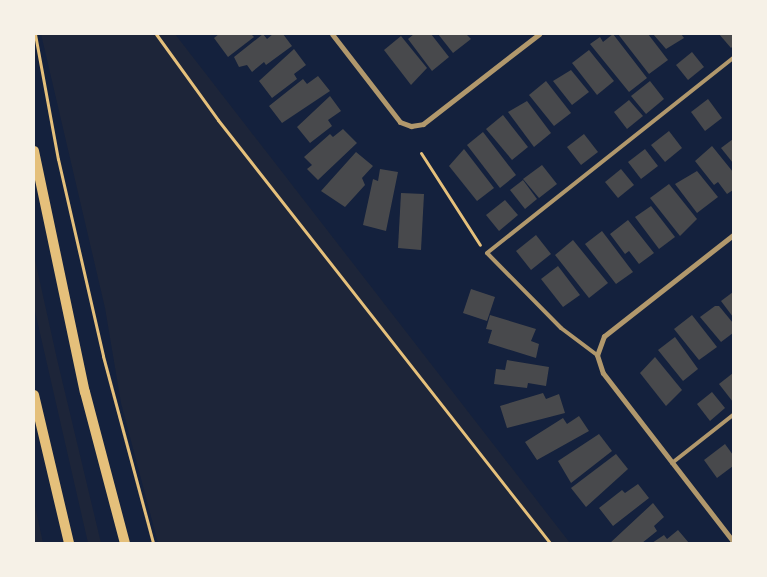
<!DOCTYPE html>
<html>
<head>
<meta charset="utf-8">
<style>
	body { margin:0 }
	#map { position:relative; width:767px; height:577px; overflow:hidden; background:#14213d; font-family:"PT Sans Narrow",sans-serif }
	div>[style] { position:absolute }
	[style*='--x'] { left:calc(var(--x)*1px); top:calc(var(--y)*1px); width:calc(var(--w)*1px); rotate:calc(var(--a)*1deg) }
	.green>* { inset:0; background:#1d2539 }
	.building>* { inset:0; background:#48494c }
	.path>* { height:3px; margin:-1.5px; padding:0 1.5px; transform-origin:1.5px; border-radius:1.5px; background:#e5c07b }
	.service>* { height:4px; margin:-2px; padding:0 2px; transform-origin:2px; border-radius:2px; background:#b1986c }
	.minor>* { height:5px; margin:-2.5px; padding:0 2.5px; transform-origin:2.5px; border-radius:2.5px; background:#b1986c }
	.secondary>* { height:10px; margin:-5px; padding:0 5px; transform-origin:5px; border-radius:5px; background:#e5c07b }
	span { translate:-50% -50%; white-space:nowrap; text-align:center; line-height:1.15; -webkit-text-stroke:4.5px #f6f1e7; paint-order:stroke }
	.frame { position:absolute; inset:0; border:35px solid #f6f1e7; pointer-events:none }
</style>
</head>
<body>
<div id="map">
	<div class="green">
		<i style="clip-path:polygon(41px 34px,175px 34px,570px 543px,158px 543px,121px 403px,105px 308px)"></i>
		<i style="clip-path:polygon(34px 255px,57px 359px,101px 543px,88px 543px,34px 307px)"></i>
		<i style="clip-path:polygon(34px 501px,43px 543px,34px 543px)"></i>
	</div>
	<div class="building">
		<i style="clip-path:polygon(219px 34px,251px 34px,254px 37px,228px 57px,214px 38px)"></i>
		<i style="clip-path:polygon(263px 34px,267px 39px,273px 34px,283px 34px,292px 46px,266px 65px,264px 62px,252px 72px,247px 65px,239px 67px,234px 57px)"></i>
		<i style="clip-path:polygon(414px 34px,431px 34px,449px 57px,432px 71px,408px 39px)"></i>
		<i style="clip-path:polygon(438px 34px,466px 34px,471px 39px,453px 53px)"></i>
		<i style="clip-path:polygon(613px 34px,647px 78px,629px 92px,590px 44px,600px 37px,603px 42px)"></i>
		<i style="clip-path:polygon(618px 34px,648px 34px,668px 60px,649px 74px)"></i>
		<i style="clip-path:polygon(653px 34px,681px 34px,684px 38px,666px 49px)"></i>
		<i style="clip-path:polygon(719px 34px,733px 34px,733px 46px,731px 48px)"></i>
		<i style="clip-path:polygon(401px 36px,427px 68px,411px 85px,384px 50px)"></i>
		<i style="clip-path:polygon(294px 49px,306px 65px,294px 74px,297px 79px,272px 98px,259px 81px)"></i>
		<i style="clip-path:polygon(589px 50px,614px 81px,597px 95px,572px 63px)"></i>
		<i style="clip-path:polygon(692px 52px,704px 67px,688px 80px,676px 65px)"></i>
		<i style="clip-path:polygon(571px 70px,589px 92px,572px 105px,553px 81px)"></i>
		<i style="clip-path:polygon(318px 76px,330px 91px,282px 123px,269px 106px,303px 79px,307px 84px)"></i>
		<i style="clip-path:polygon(546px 81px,571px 113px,554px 126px,529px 95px)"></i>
		<i style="clip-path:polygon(650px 81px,664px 99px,646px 114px,631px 96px)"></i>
		<i style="clip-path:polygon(330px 96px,341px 111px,328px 120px,332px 126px,310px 143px,297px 127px)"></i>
		<i style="clip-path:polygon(708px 99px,722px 118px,705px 131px,691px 112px)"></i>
		<i style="clip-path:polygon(629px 100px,643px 116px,627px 129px,614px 112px)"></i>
		<i style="clip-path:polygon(527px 101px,551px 133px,534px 147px,508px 112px)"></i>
		<i style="clip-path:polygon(503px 115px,528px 147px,512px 160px,486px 129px)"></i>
		<i style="clip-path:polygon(343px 129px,357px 143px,318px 180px,307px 169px,312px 165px,304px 157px,330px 134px,333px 137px)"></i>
		<i style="clip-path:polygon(669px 131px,682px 148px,665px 162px,651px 145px)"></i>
		<i style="clip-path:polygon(483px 132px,516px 175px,500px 188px,467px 145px)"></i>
		<i style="clip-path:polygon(584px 134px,598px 152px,581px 165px,567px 147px)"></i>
		<i style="clip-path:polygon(733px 139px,733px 163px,721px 148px)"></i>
		<i style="clip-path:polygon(712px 146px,733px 172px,733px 190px,727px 194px,718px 182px,714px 185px,695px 161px)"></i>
		<i style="clip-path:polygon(464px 149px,494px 188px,477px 201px,449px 166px)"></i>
		<i style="clip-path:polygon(645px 149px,658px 166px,641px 179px,628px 162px)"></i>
		<i style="clip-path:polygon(356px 152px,373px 166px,362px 178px,365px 185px,345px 207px,321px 191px)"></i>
		<i style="clip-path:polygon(542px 165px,557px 184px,539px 198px,523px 179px)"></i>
		<i style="clip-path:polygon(380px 169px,398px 172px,386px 231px,363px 225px,373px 179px,378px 181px)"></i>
		<i style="clip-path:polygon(621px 169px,634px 185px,618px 198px,605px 182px)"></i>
		<i style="clip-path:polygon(697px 171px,718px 197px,697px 213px,675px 184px)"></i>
		<i style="clip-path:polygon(523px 180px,537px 199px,525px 209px,510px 190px)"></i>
		<i style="clip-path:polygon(669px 184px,697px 219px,680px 236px,650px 198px)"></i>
		<i style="clip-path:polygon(401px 193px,424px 194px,421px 250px,398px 248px)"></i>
		<i style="clip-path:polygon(505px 200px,518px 215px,499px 231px,486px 215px)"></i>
		<i style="clip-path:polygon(651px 206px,675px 237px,659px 249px,635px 217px)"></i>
		<i style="clip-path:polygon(628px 220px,654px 253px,639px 264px,629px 251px,625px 254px,610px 234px)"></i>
		<i style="clip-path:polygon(602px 231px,633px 272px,616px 284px,585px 244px)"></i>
		<i style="clip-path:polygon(536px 235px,551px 254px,531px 270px,516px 251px)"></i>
		<i style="clip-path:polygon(573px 240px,608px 283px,589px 298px,555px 255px)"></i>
		<i style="clip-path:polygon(558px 266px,580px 295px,563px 307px,541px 279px)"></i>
		<i style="clip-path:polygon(471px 289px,495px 297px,487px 321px,463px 313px)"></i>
		<i style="clip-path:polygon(733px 292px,733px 317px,721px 301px)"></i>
		<i style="clip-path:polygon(715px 306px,719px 306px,733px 323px,733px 333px,721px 342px,700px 317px)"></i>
		<i style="clip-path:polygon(490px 315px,536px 329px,531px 341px,539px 344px,536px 358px,488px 343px,492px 330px,486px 329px)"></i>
		<i style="clip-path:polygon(692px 315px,717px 347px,699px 360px,674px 329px)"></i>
		<i style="clip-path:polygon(675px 337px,698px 369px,683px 381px,658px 350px)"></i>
		<i style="clip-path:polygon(655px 357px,682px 390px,666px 406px,640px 373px)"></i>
		<i style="clip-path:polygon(507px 360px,549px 367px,546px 386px,528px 383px,527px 388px,494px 384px,496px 369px,505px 370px)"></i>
		<i style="clip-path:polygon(733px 373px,733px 402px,719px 384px)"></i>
		<i style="clip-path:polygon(712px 392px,725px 408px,710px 421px,697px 404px)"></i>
		<i style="clip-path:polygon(543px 393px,546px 399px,559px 394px,565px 413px,507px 428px,500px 406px)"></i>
		<i style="clip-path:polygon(579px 416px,589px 431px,537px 460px,525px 442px,563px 418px,567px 424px)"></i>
		<i style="clip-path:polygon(599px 434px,612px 451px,571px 483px,558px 461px)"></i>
		<i style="clip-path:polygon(725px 444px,733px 455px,733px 466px,717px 478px,704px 460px)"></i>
		<i style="clip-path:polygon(616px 454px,628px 469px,586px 507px,571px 488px)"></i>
		<i style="clip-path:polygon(638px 484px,649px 498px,613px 526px,599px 508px,622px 490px,625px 493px)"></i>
		<i style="clip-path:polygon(653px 503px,664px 517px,654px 526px,657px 531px,642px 543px,610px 543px)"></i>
		<i style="clip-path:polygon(678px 530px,689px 543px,652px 543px,664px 535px,667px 539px)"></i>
	</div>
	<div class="path">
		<i style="--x:35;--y:34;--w:127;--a:79.6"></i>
		<i style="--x:58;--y:159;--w:202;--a:77.1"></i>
		<i style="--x:103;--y:356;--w:194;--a:75"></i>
		<i style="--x:156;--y:34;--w:106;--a:54.2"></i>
		<i style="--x:218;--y:120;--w:538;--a:51.87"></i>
		<i style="--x:421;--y:153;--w:109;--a:57.3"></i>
	</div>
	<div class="service">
		<i style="--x:597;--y:355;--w:45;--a:-143.1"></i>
		<i style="--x:561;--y:328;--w:105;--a:-134.6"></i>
		<i style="--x:487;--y:253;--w:314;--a:-38.4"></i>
		<i style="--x:672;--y:463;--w:78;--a:-38.2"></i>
	</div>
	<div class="minor">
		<i style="--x:332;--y:34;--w:111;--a:52.3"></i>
		<i style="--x:400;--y:122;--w:12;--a:20"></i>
		<i style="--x:411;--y:126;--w:12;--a:-9"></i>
		<i style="--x:423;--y:124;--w:147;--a:-37.8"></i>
		<i style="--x:733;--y:235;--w:164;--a:141.9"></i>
		<i style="--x:604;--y:336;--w:20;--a:110"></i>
		<i style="--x:597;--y:355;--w:19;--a:72"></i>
		<i style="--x:603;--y:373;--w:212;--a:52.3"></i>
	</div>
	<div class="secondary">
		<i style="--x:34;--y:151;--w:246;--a:78.1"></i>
		<i style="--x:85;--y:392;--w:156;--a:75.2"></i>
		<i style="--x:34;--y:395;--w:152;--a:76.7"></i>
	</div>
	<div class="frame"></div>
</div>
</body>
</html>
